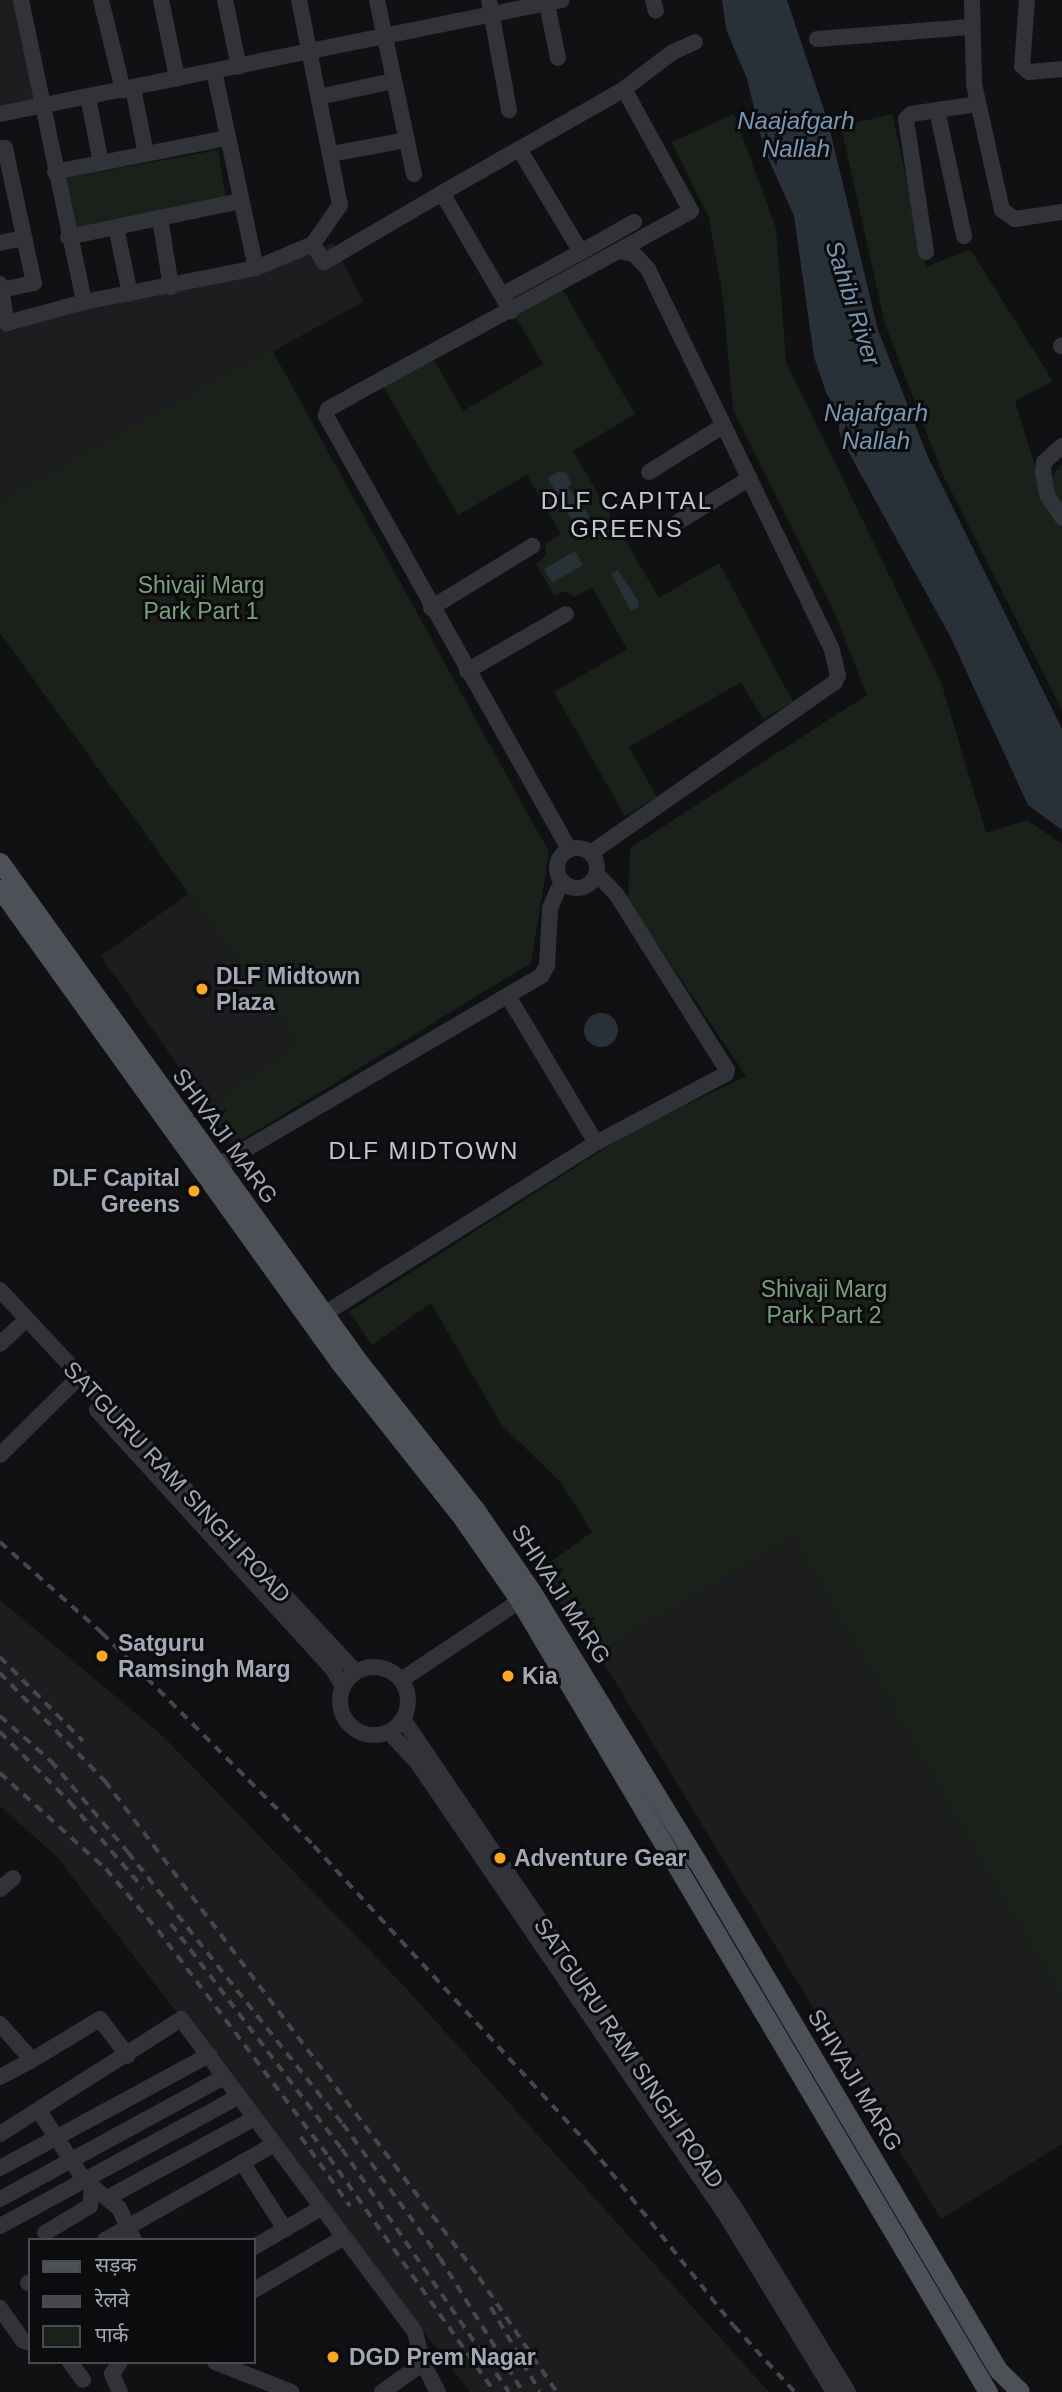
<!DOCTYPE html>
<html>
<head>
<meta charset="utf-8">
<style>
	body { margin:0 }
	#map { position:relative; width:1062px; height:2392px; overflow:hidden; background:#111113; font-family:Helvetica,"Noto Sans Devanagari",sans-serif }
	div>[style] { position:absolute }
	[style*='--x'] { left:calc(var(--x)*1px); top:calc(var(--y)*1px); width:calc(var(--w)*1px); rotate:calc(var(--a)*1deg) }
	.built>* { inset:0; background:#1d1d20 }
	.green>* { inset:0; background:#19211a }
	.water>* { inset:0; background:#273137 }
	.round { border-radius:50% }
	.minor>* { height:16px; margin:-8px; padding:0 8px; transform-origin:8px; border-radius:8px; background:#323338 }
	.minor>.ring { margin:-8px; padding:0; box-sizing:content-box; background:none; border:16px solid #323338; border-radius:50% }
	.major>* { height:19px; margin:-9.5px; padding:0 9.5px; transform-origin:9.5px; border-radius:9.5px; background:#4e5057 }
	.rail>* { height:3.5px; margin-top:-1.75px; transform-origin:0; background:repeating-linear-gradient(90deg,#45474d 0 9px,transparent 0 16px) }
	.dots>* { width:19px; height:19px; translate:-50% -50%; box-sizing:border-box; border:4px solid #0c0c0e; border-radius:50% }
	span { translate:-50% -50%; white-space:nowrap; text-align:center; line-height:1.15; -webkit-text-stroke:6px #0c0c0e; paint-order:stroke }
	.park-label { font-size:23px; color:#77a178 }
	.poi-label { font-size:23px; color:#a2a8b5; font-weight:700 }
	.left { translate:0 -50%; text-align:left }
	.right { translate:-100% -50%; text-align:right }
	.street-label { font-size:23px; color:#a2a8b5 }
	.water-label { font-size:24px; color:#7699b3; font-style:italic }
	.neighbourhood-label { font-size:24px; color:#c3c7d0; letter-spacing:2px }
	.legend { position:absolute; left:28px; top:2238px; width:228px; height:126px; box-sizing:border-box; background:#0c0c0e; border:2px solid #484a51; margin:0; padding:9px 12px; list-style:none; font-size:21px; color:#a2a8b5 }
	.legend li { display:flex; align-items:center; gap:14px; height:35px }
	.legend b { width:35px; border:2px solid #484a51 }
</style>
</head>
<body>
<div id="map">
	<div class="built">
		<i style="clip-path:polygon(0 0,16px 0,40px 106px,0 113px)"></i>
		<i style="clip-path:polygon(333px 244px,363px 302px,0 500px,0 322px)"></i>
		<i style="clip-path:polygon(191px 892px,297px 1043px,207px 1107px,101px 956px)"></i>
		<i style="clip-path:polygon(793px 1538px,1062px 2000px,1062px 2144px,941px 2219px,598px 1653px)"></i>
		<i style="clip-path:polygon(0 1600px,164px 1737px,404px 1986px,769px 2392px,470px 2392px,57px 1857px,0 1806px)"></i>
	</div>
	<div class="green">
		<i style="clip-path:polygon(734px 114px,776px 228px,786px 362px,941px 682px,986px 833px,1027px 820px,1062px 844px,1062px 2000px,793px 1538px,598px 1653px,537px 1572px,592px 1532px,562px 1484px,501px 1424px,431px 1303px,372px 1345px,349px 1312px,632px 1131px,746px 1076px,628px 900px,630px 848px,867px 695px,832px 607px,733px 410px,723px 298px,709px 218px,672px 142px)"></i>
		<i style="clip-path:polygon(892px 114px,926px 267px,970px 249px,1053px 381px,1015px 401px,1042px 488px,1062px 464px,1062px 710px,942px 473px,885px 324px,841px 126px)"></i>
		<i style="clip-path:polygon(218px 150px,226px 198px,76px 227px,66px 178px)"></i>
		<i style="clip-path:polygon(560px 285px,635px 414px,573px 451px,659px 598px,719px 563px,793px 702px,763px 719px,741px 682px,629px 747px,657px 797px,625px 816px,554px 692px,627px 649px,592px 587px,575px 597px,565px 591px,554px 596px,536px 564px,546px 555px,545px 544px,561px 534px,527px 475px,458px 515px,383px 386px,432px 357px,463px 411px,543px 364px,513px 312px)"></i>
		<i style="clip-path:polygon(272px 350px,549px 852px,531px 963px,232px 1146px,207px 1107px,297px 1043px,0 633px,0 500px)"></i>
	</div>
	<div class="water">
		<i style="clip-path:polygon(722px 0,787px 0,828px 122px,878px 330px,928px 457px,1062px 729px,1062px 830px,1028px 805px,950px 636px,843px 442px,814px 357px,794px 216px,764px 149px,747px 79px,726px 29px)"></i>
		<i style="clip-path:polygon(559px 471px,566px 473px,572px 484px,568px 487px,590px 517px,575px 526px,548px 478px)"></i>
		<i style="clip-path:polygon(575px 551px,583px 565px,552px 583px,544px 569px)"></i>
		<i style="clip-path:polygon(618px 570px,637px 599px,639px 607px,631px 611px,611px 574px)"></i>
		<i class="round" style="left:584px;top:1013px;width:34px;height:34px"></i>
	</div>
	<div class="minor">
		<i style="--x:21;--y:0;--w:309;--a:78.2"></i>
		<i style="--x:101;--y:0;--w:93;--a:76.3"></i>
		<i style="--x:161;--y:0;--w:80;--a:78.4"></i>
		<i style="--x:225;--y:0;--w:68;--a:78.2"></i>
		<i style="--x:377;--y:0;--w:178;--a:78"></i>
		<i style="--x:489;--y:0;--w:112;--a:79.7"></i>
		<i style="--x:653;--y:0;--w:11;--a:75"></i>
		<i style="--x:972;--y:0;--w:84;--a:88.6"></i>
		<i style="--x:974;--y:84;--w:129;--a:77.5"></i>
		<i style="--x:1002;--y:210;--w:16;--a:35"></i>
		<i style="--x:1015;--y:219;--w:48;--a:-8.5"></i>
		<i style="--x:1027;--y:0;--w:66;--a:94.3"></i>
		<i style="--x:1022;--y:66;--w:9;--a:41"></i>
		<i style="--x:1029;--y:72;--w:33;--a:-5"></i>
		<i style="--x:547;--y:4;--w:55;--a:78.5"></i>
		<i style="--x:817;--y:39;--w:153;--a:-4.5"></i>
		<i style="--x:214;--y:71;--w:201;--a:78"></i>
		<i style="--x:133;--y:88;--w:67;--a:78.9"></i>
		<i style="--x:88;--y:97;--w:67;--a:78.9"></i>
		<i style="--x:319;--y:97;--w:76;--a:-12.2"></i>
		<i style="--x:937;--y:110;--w:129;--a:77.9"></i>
		<i style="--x:0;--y:114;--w:573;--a:-11.47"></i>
		<i style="--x:0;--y:148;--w:5;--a:0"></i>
		<i style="--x:5;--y:148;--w:138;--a:77.9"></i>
		<i style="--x:34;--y:283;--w:34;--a:168"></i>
		<i style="--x:331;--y:154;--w:76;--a:-10.6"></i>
		<i style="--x:55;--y:172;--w:175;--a:-11.2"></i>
		<i style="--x:442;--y:193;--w:210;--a:-29.7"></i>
		<i style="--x:624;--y:89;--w:61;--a:-37.1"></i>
		<i style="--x:673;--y:52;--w:24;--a:-24"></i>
		<i style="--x:160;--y:218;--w:70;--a:80.9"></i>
		<i style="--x:116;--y:227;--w:68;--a:78.2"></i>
		<i style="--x:68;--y:237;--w:177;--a:-11.8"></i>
		<i style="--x:0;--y:243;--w:25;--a:-12"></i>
		<i style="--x:313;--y:244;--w:21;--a:59"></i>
		<i style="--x:324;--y:262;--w:137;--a:-30.3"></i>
		<i style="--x:442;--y:193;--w:137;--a:59.7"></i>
		<i style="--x:618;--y:251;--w:83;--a:-28.7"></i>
		<i style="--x:691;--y:211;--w:139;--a:-118.8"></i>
		<i style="--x:581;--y:252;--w:61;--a:-29.5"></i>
		<i style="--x:926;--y:252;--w:134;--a:-98.6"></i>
		<i style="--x:906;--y:119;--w:7;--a:-45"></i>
		<i style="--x:911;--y:114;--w:68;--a:-8.5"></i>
		<i style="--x:0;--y:284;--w:40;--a:80"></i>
		<i style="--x:7;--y:323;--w:80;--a:-15.3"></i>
		<i style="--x:84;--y:302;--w:175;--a:-11.2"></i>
		<i style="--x:256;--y:268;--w:62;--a:-22.8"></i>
		<i style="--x:313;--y:244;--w:47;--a:-55.3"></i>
		<i style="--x:340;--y:205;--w:209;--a:-101.3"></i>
		<i style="--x:502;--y:295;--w:90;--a:-28.6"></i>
		<i style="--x:581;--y:252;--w:120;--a:-121"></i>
		<i style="--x:1061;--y:346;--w:1;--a:-45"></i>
		<i style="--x:1062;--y:446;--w:24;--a:138"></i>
		<i style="--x:1044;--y:462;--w:10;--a:96"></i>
		<i style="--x:1043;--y:472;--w:23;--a:80"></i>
		<i style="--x:1047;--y:495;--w:27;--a:56"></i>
		<i style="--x:649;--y:472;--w:85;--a:-32"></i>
		<i style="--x:678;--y:522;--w:84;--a:-31.4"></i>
		<i style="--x:431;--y:608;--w:119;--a:-31.5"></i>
		<i style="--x:467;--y:671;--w:114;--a:-29.9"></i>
		<i class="ring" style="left:557px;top:848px;width:24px;height:24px"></i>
		<i style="--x:569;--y:849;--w:497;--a:-119.3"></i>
		<i style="--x:326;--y:416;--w:7;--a:-74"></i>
		<i style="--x:328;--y:409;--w:26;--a:-29"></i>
		<i style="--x:351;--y:396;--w:304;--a:-28.5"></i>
		<i style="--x:618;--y:251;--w:16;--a:11"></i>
		<i style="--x:634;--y:254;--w:21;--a:47"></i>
		<i style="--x:648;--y:269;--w:423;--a:64.2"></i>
		<i style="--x:832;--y:650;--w:26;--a:77"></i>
		<i style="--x:838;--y:675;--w:8;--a:113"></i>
		<i style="--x:835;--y:682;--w:298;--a:145"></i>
		<i style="--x:596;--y:1143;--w:147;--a:-28"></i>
		<i style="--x:726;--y:1074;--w:4;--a:-76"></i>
		<i style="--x:727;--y:1070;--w:208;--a:-122.2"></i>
		<i style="--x:616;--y:894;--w:28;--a:-134"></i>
		<i style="--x:217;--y:1166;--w:376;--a:-30.4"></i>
		<i style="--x:541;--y:976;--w:12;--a:-59"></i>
		<i style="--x:547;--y:966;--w:58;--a:-87"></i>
		<i style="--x:550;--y:908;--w:30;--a:-66"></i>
		<i style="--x:0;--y:1290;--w:522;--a:47.02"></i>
		<i style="--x:324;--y:1314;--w:321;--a:-32.2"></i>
		<i style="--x:596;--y:1143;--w:171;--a:-120.9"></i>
		<i style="--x:0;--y:1344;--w:26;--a:-43"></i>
		<i style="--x:97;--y:1410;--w:349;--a:47.7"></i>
		<i style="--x:332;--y:1668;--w:21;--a:59"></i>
		<i style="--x:0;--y:1455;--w:101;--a:-44.6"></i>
		<i class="ring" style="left:340px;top:1667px;width:52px;height:52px"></i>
		<i style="--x:401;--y:1680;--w:155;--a:-33.7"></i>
		<i style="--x:403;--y:1719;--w:595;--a:55.83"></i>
		<i style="--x:737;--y:2211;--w:212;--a:58.5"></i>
		<i style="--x:389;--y:1732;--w:41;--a:47"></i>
		<i style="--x:417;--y:1762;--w:551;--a:55.73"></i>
		<i style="--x:727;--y:2217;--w:205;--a:58.6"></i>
		<i style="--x:0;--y:1889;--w:17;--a:-40"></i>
		<i style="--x:0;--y:2024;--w:48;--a:48.4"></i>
		<i style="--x:32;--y:2060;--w:79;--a:-31.1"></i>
		<i style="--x:100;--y:2019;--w:46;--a:52.9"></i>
		<i style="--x:0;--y:2077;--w:36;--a:-28"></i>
		<i style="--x:39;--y:2111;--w:82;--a:56.9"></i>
		<i style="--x:84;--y:2180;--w:45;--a:38.7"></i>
		<i style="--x:119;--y:2208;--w:35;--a:65"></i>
		<i style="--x:0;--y:2134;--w:214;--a:-32.4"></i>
		<i style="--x:181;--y:2019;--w:391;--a:53.2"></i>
		<i style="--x:415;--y:2332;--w:32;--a:76"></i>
		<i style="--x:423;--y:2363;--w:33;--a:63"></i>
		<i style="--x:242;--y:2162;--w:80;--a:57.3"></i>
		<i style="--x:0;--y:2168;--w:238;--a:-28.4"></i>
		<i style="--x:107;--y:2198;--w:166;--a:-28.4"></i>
		<i style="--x:0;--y:2199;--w:255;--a:-28.6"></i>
		<i style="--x:0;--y:2226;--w:271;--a:-28.5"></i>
		<i style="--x:45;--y:2233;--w:52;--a:-31"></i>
		<i style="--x:90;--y:2206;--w:18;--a:-84"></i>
		<i style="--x:105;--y:2240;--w:193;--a:-29.5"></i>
		<i style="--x:254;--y:2247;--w:78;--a:-30.2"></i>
		<i style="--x:28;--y:2283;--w:2;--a:-27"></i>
		<i style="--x:254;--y:2290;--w:101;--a:-30.4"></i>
		<i style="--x:0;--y:2308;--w:39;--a:55"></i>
		<i style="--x:22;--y:2340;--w:9;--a:21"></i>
		<i style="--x:70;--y:2362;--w:22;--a:54"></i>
		<i style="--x:215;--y:2362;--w:82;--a:21.5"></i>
		<i style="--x:120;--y:2392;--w:20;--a:-114"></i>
		<i style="--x:112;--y:2374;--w:14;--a:-56"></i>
		<i style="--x:382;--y:2392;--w:50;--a:-35.3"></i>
	</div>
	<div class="major">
		<i style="--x:0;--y:862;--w:611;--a:54.33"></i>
		<i style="--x:356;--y:1358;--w:192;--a:51.8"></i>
		<i style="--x:475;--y:1509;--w:101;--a:55.5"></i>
		<i style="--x:532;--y:1592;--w:316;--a:58.5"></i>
		<i style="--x:697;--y:1861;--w:591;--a:59.4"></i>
		<i style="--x:998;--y:2370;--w:30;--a:44"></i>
		<i style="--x:0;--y:889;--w:583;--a:54.35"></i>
		<i style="--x:340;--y:1363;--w:199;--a:51.7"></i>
		<i style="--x:463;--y:1519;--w:96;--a:55.2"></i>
		<i style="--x:518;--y:1598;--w:923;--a:59.38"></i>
	</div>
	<div class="rail">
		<i style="--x:0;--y:1542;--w:137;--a:41.7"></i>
		<i style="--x:102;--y:1633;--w:301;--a:45.1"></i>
		<i style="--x:314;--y:1846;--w:409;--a:47.4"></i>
		<i style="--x:591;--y:2147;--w:229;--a:51.4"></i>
		<i style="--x:734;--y:2326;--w:90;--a:47.3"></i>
		<i style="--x:0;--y:1657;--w:118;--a:45.3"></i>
		<i style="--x:0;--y:1673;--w:151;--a:45.8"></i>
		<i style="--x:105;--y:1781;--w:621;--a:52.98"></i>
		<i style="--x:479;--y:2277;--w:139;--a:55.9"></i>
		<i style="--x:0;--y:1716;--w:68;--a:41.4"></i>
		<i style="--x:51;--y:1761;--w:119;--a:49.8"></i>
		<i style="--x:128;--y:1852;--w:347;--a:51.7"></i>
		<i style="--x:343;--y:2124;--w:165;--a:54.1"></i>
		<i style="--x:440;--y:2258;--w:158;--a:58.2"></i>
		<i style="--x:0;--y:1732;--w:99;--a:45"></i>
		<i style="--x:70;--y:1802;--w:113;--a:49.7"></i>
		<i style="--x:0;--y:1773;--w:143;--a:42.2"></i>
		<i style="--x:106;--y:1869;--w:80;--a:49.6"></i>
		<i style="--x:158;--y:1930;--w:284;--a:53"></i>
		<i style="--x:329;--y:2157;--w:288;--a:54.8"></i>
		<i style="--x:171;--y:1924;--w:283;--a:52.8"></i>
		<i style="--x:342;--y:2149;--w:295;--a:55.5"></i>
		<i style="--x:301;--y:2137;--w:85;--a:54.6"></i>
		<i style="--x:491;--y:2307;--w:98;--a:60"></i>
	</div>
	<div class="dots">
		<i style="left:202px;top:989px;background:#fea81f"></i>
		<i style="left:194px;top:1191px;background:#fea81f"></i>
		<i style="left:102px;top:1656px;background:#fea81f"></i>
		<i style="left:508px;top:1676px;background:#fea81f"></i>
		<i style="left:500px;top:1858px;background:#fea81f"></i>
		<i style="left:333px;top:2357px;background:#fea81f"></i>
	</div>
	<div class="park-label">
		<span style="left:201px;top:598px">Shivaji Marg<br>Park Part 1</span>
		<span style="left:824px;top:1302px">Shivaji Marg<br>Park Part 2</span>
	</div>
	<div class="poi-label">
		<span class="left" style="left:216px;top:989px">DLF Midtown<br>Plaza</span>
		<span class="right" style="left:180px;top:1191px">DLF Capital<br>Greens</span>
		<span class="left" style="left:118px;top:1656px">Satguru<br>Ramsingh Marg</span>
		<span class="left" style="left:522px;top:1676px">Kia</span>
		<span class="left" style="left:514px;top:1858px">Adventure Gear</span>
		<span class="left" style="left:349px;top:2357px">DGD Prem Nagar</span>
	</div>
	<div class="street-label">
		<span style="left:225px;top:1136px;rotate:54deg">SHIVAJI MARG</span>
		<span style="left:177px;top:1482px;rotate:47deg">SATGURU RAM SINGH ROAD</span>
		<span style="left:561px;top:1594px;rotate:57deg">SHIVAJI MARG</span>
		<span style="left:629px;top:2053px;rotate:56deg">SATGURU RAM SINGH ROAD</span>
		<span style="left:855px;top:2080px;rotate:59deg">SHIVAJI MARG</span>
	</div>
	<div class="water-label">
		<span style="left:796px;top:135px">Naajafgarh<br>Nallah</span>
		<span style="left:853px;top:303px;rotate:72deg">Sahibi River</span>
		<span style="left:876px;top:427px">Najafgarh<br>Nallah</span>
	</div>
	<div class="neighbourhood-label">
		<span style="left:627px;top:515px">DLF CAPITAL<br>GREENS</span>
		<span style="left:424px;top:1151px">DLF MIDTOWN</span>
	</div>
	<ul class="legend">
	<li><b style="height:9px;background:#4e5057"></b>सड़क</li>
	<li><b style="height:9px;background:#45474d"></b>रेलवे</li>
	<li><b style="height:19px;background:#19211a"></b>पार्क</li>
	</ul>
</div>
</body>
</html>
